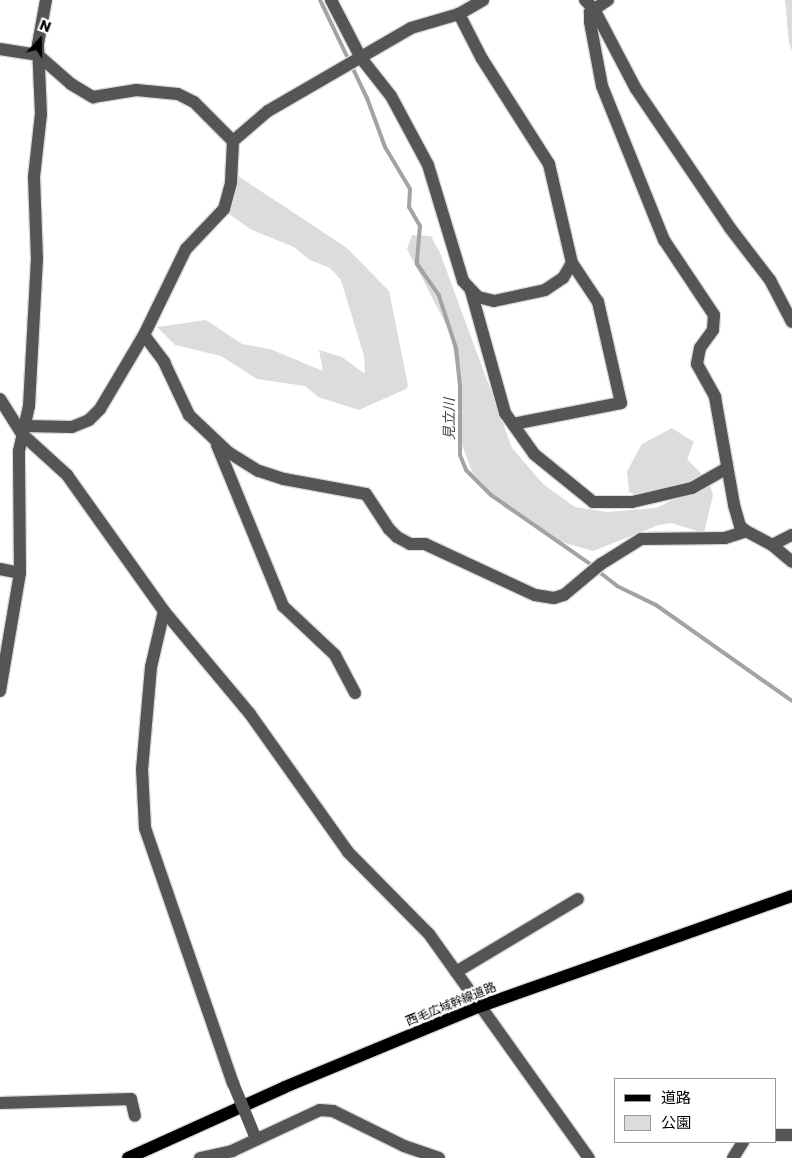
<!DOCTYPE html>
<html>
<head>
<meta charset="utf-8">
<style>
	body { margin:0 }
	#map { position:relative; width:792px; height:1158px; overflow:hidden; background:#fff; font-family:Poppins,"Noto Sans JP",sans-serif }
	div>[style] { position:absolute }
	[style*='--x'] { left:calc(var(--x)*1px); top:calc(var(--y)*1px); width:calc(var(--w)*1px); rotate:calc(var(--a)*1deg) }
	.green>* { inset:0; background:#dcdcdc }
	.stream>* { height:4px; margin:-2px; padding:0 2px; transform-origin:2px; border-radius:2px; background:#a3a3a3 }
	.roads { filter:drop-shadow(1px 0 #dbdbdb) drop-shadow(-1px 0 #dbdbdb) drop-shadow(0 1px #dbdbdb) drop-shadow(0 -1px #dbdbdb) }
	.minor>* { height:12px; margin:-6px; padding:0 6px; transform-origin:6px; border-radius:6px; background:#555 }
	.major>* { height:12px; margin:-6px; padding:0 6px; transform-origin:6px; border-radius:6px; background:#000 }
	.minor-bridge>* { height:12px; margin:-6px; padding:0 6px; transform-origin:6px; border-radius:6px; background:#555 }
	span { translate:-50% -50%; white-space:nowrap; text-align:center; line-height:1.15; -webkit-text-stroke:4.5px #fff; paint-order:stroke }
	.street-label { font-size:12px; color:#000 }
	.water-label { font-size:14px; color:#444; font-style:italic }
	.legend { position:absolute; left:614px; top:1078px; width:162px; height:65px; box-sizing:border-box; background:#fff; border:1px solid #999; margin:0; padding:6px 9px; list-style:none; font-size:15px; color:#000 }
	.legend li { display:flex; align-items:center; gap:10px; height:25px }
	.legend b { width:25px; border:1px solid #999 }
	.north { position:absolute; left:15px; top:15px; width:50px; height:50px; -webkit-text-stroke:4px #fff; paint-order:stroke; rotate:21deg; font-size:14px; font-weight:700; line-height:20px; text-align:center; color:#000 }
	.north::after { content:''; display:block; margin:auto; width:18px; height:22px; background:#000; clip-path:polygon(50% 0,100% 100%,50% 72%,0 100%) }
</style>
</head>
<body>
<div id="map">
	<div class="green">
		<i style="clip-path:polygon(785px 0,792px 0,792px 51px,789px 43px)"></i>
		<i style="clip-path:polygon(238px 176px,347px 248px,389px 291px,408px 385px,406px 389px,359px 410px,318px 397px,305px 386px,257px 379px,221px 356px,175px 345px,157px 327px,206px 320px,242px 344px,270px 349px,323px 371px,319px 350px,342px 357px,365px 374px,364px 356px,341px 280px,330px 268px,310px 260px,294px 247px,250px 229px,229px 214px)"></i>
		<i style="clip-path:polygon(412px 235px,431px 236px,440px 253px,512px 448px,543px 484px,575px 507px,607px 512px,656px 508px,677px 498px,650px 499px,629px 492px,627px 471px,642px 444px,672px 428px,694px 442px,687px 459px,709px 482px,713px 495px,704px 533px,671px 523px,659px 525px,593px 551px,558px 541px,505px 508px,472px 472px,461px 442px,460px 392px,451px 334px,407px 249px)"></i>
	</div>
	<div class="stream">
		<i style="--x:320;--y:0;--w:109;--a:64.4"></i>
		<i style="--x:367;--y:98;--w:52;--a:69.8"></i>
		<i style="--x:385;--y:147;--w:49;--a:59.2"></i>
		<i style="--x:410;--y:189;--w:18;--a:93"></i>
		<i style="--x:409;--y:207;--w:22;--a:60"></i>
		<i style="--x:420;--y:226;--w:38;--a:95"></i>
		<i style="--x:417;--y:264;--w:39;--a:55"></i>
		<i style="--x:439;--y:296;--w:55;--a:71.9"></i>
		<i style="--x:456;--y:348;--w:38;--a:84"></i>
		<i style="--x:460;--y:386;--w:69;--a:90"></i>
		<i style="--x:460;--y:455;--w:16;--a:68"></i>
		<i style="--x:466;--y:470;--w:35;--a:45"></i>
		<i style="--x:491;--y:495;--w:124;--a:34.8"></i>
		<i style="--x:598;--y:571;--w:24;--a:38"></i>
		<i style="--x:617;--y:586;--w:43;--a:26"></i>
		<i style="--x:656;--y:605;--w:166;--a:35.2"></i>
	</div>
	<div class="roads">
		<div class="minor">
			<i style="--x:331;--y:0;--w:65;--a:62.7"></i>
			<i style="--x:361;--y:58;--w:48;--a:51.7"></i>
			<i style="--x:391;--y:96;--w:78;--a:61.8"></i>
			<i style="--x:428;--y:165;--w:121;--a:73.2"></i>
			<i style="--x:463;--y:281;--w:22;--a:47"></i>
			<i style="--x:478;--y:297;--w:16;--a:14"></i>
			<i style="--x:494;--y:301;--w:52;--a:-12.2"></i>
			<i style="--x:545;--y:290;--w:22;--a:-34"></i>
			<i style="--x:563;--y:278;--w:17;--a:-59"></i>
			<i style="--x:572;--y:263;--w:102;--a:-103.1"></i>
			<i style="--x:549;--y:164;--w:125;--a:-122.5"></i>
			<i style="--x:482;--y:59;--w:51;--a:-117.1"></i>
			<i style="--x:585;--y:0;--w:13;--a:45"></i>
			<i style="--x:594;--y:9;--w:90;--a:62.3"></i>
			<i style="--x:636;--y:89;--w:168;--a:55.9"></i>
			<i style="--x:730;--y:228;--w:66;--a:52.4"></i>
			<i style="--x:770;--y:280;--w:47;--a:62.4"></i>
			<i style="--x:608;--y:0;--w:22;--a:146"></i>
			<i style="--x:590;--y:12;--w:10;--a:90"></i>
			<i style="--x:590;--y:22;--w:65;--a:79.4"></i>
			<i style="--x:602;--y:86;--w:166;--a:68.1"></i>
			<i style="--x:664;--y:240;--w:90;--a:56.3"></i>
			<i style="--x:714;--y:315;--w:15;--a:94"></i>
			<i style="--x:713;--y:330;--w:22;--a:126"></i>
			<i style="--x:700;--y:348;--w:16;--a:101"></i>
			<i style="--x:697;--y:364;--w:38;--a:61"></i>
			<i style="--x:715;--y:397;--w:110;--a:80"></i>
			<i style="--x:734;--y:505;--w:22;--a:74"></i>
			<i style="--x:740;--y:526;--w:8;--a:40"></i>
			<i style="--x:746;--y:531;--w:30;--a:28"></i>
			<i style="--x:772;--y:545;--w:26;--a:40"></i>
			<i style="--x:0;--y:49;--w:38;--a:9"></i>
			<i style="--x:38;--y:55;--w:44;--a:41.3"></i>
			<i style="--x:71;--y:84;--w:26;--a:31"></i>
			<i style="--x:93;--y:97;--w:44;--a:-9.2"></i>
			<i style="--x:136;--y:90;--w:42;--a:5.4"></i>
			<i style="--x:178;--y:94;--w:18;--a:27"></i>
			<i style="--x:194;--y:102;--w:55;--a:45"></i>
			<i style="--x:471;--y:291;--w:127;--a:74.4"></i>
			<i style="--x:505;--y:413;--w:50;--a:54.7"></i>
			<i style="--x:534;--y:454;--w:76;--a:39.1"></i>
			<i style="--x:593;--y:502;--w:39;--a:0"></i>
			<i style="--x:632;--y:502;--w:62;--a:-13.1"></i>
			<i style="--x:692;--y:488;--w:40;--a:-29.7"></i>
			<i style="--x:144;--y:335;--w:34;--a:53"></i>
			<i style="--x:164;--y:362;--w:59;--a:64.7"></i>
			<i style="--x:189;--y:415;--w:54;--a:43.5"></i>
			<i style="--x:228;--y:452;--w:36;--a:32"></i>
			<i style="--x:259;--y:471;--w:26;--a:18"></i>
			<i style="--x:284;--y:479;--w:83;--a:10.4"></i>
			<i style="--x:366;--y:494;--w:42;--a:56.7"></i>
			<i style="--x:389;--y:529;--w:11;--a:45"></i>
			<i style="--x:397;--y:537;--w:15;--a:28"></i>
			<i style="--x:410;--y:544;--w:15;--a:0"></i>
			<i style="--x:425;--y:544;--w:121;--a:24.9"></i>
			<i style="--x:535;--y:595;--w:19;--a:9"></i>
			<i style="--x:554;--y:598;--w:10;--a:-17"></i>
			<i style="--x:564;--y:595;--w:48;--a:-40"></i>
			<i style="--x:601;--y:564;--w:47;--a:-32"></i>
			<i style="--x:641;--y:539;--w:84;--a:-0.7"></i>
			<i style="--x:725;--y:538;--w:22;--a:-18"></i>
			<i style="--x:0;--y:399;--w:41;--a:57.8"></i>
			<i style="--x:22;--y:434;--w:61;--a:42.3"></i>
			<i style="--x:67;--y:475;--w:167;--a:54.5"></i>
			<i style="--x:164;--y:611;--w:134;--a:50.1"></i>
			<i style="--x:250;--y:714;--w:169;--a:54.6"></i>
			<i style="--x:348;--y:852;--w:115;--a:45.4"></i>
			<i style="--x:429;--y:934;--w:275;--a:54.5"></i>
			<i style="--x:513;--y:424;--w:110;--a:-11"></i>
			<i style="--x:621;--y:403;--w:104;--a:-102.8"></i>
			<i style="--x:598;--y:302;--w:47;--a:-123.7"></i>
			<i style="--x:25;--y:426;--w:47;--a:1.2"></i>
			<i style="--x:72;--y:427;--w:18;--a:-22"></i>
			<i style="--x:89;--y:420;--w:16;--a:-45"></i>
			<i style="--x:100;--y:409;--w:86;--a:-59.3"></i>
			<i style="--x:144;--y:335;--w:96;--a:-64"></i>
			<i style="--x:186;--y:249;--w:55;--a:-46.5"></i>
			<i style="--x:224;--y:209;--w:28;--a:-75"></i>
			<i style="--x:231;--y:182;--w:41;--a:-87.2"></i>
			<i style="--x:233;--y:141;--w:46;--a:-40.6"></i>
			<i style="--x:268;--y:111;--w:165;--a:-30.1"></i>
			<i style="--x:411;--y:28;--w:50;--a:-16.3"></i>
			<i style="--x:459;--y:14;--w:28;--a:-30"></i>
			<i style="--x:217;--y:445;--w:174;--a:67.7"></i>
			<i style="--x:283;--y:606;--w:71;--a:43.3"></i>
			<i style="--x:335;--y:655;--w:43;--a:62.2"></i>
			<i style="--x:772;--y:545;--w:22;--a:-27"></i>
			<i style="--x:0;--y:569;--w:20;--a:11"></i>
			<i style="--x:164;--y:611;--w:57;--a:103.1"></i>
			<i style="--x:151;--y:667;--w:102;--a:95"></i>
			<i style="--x:142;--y:769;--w:59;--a:87.1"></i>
			<i style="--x:145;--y:828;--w:270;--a:71"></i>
			<i style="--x:0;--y:691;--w:120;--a:-80.4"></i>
			<i style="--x:20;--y:573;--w:122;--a:-90.5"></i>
			<i style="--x:19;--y:451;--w:46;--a:-77.5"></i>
			<i style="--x:29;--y:406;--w:147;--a:-86.9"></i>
			<i style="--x:37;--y:259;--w:82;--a:-92.1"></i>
			<i style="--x:34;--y:177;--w:63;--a:-83.7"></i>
			<i style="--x:41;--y:114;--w:70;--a:-92.5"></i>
			<i style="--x:38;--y:44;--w:45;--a:-79.7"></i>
			<i style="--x:456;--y:972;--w:142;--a:-30.9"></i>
			<i style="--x:0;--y:1103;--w:131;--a:-1.7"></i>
			<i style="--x:131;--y:1099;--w:17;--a:77"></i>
			<i style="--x:776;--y:1135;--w:16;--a:0"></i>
			<i style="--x:200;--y:1158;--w:33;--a:-12"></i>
			<i style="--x:232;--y:1151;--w:97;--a:-25"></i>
			<i style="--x:320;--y:1110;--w:13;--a:4"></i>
			<i style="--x:333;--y:1111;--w:79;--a:26.2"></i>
			<i style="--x:404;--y:1146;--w:37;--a:19"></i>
			<i style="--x:733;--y:1158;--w:19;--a:-58"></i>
		</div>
		<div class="major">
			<i style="--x:128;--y:1158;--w:172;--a:-24.3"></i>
			<i style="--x:285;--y:1087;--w:212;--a:-22.5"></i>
			<i style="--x:481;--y:1006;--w:330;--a:-19.5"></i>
		</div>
	</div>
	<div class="minor-bridge">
		<i style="--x:233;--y:1083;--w:55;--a:67.6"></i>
	</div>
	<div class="street-label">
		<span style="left:451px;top:1004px;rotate:-22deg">西毛広域幹線道路</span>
	</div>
	<div class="water-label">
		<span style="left:449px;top:419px;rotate:-90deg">見立川</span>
	</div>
	<ul class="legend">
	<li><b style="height:6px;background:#000"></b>道路</li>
	<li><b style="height:14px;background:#dcdcdc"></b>公園</li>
	</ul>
	<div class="north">N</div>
</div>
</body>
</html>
